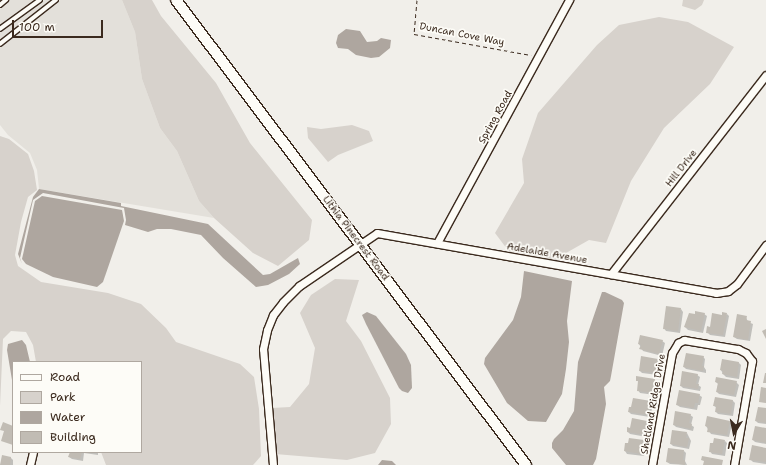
<!DOCTYPE html>
<html>
<head>
<meta charset="utf-8">
<style>
	body { margin:0 }
	#map { position:relative; width:766px; height:465px; overflow:hidden; background:#f1efea; font-family:"Shantell Sans",sans-serif }
	div>[style] { position:absolute }
	[style*='--x'] { left:calc(var(--x)*1px); top:calc(var(--y)*1px); width:calc(var(--w)*1px); rotate:calc(var(--a)*1deg) }
	.built>* { inset:0; background:#e3e0da }
	.green>* { inset:0; background:#d7d2cc }
	.water>* { inset:0; background:#aea69f }
	.shadow>* { inset:0; background:#0003 }
	.building>* { inset:0; background:#c1bcb4 }
	.path>* { height:1px; margin-top:-0.5px; transform-origin:0; background:repeating-linear-gradient(90deg,#3b2a1e 0 4px,transparent 0 7px) }
	.roads { filter:drop-shadow(1px 0 #3b2a1e) drop-shadow(-1px 0 #3b2a1e) drop-shadow(0 1px #3b2a1e) drop-shadow(0 -1px #3b2a1e) }
	.service>* { height:3.5px; margin:-1.75px; padding:0 1.75px; transform-origin:1.75px; border-radius:1.75px; background:#fdfcf7 }
	.minor>* { height:7px; margin:-3.5px; padding:0 3.5px; transform-origin:3.5px; border-radius:3.5px; background:#fdfcf7 }
	.secondary>* { height:10px; margin:-5px; padding:0 5px; transform-origin:5px; border-radius:5px; background:#fdfcf7 }
	span { translate:-50% -50%; white-space:nowrap; text-align:center; line-height:1.15; -webkit-text-stroke:3.5px #fdfcf7; paint-order:stroke }
	.street-label { font-size:10px; color:#3b2a1e }
	.legend { position:absolute; left:12px; top:361px; width:130px; height:92px; box-sizing:border-box; background:#fdfcf7; border:1px solid #afa8a0; margin:0; padding:5px 7px; list-style:none; font-size:12px; color:#3b2a1e }
	.legend li { display:flex; align-items:center; gap:8px; height:20px }
	.legend b { width:20px; border:1px solid #afa8a0 }
	.north { position:absolute; left:714px; top:413px; width:40px; height:40px; -webkit-text-stroke:3px #fdfcf7; paint-order:stroke; rotate:190deg; font-size:11px; font-weight:700; line-height:16px; text-align:center; color:#3b2a1e }
	.north::after { content:''; display:block; margin:auto; width:14px; height:18px; background:#3b2a1e; clip-path:polygon(50% 0,100% 100%,50% 72%,0 100%) }
	.scale { position:absolute; left:12px; top:20px; width:91px; height:18px; box-sizing:border-box; border:2px solid #3b2a1e; border-top:0; padding-left:5px; font-size:12px; line-height:14px; white-space:nowrap; color:#3b2a1e; -webkit-text-stroke:3px #fdfcf7; paint-order:stroke }
</style>
</head>
<body>
<div id="map">
	<div class="built">
		<i style="clip-path:polygon(0 0,122px 0,135px 32px,142px 79px,160px 128px,177px 151px,199px 201px,214px 218px,39px 189px,37px 170px,30px 153px,8px 135px,0 125px)"></i>
	</div>
	<div class="green">
		<i style="clip-path:polygon(122px 0,152px 0,161px 16px,216px 83px,250px 143px,312px 220px,309px 240px,278px 266px,253px 253px,214px 218px,199px 201px,177px 151px,160px 128px,142px 79px,135px 32px)"></i>
		<i style="clip-path:polygon(683px 0,704px 0,702px 5px,695px 10px,682px 6px)"></i>
		<i style="clip-path:polygon(659px 17px,688px 22px,734px 47px,710px 84px,664px 128px,631px 181px,606px 243px,589px 240px,566px 253px,560px 261px,510px 253px,495px 233px,524px 183px,522px 159px,538px 113px,597px 45px,619px 25px)"></i>
		<i style="clip-path:polygon(352px 125px,369px 131px,373px 141px,338px 155px,328px 162px,308px 138px,307px 127px,321px 129px)"></i>
		<i style="clip-path:polygon(0 136px,9px 139px,28px 154px,34px 171px,37px 190px,28px 197px,21px 222px,15px 255px,18px 266px,41px 282px,108px 293px,141px 304px,166px 328px,176px 342px,240px 364px,254px 377px,259px 409px,261px 456px,253px 465px,106px 465px,101px 452px,141px 452px,141px 362px,36px 362px,33px 345px,26px 332px,11px 331px,3px 339px,0 406px)"></i>
		<i style="clip-path:polygon(335px 279px,359px 280px,346px 321px,361px 341px,390px 398px,391px 424px,375px 453px,347px 460px,275px 454px,272px 408px,290px 407px,309px 384px,315px 348px,300px 313px,311px 295px)"></i>
	</div>
	<div class="water">
		<i style="clip-path:polygon(346px 29px,360px 31px,367px 42px,377px 41px,381px 38px,391px 40px,390px 48px,379px 57px,371px 58px,356px 55px,348px 49px,338px 48px,336px 43px,338px 35px)"></i>
		<i style="clip-path:polygon(39px 189px,121px 203px,121px 206px,208px 224px,263px 275px,270px 274px,298px 258px,300px 264px,289px 274px,268px 285px,256px 287px,223px 258px,201px 235px,171px 229px,157px 229px,148px 232px,125px 225px,126px 220px,124px 208px,43px 193px,33px 200px,20px 258px,22px 264px,18px 254px,33px 197px)"></i>
		<i style="clip-path:polygon(42px 196px,122px 210px,124px 221px,103px 282px,97px 287px,53px 277px,26px 264px,22px 259px,35px 201px)"></i>
		<i style="clip-path:polygon(524px 271px,572px 281px,567px 321px,569px 342px,566px 369px,562px 394px,546px 422px,528px 421px,507px 403px,484px 364px,485px 358px,513px 320px,521px 297px)"></i>
		<i style="clip-path:polygon(602px 292px,605px 292px,622px 300px,624px 303px,611px 376px,610px 381px,604px 387px,606px 404px,596px 459px,593px 465px,566px 465px,552px 448px,552px 443px,554px 439px,563px 430px,574px 411px,578px 362px)"></i>
		<i style="clip-path:polygon(367px 312px,376px 316px,406px 354px,411px 365px,412px 388px,408px 393px,402px 391px,399px 388px,366px 324px,362px 315px)"></i>
		<i style="clip-path:polygon(22px 340px,26px 345px,30px 362px,13px 362px,13px 386px,7px 350px,8px 344px)"></i>
		<i style="clip-path:polygon(382px 460px,392px 461px,396px 465px,378px 465px)"></i>
	</div>
	<div class="shadow">
		<i style="clip-path:polygon(681px 309px,683px 312px,680px 333px,666px 331px,664px 328px)"></i>
		<i style="clip-path:polygon(704px 314px,707px 316px,703px 333px,688px 330px,685px 327px)"></i>
		<i style="clip-path:polygon(727px 314px,729px 316px,725px 337px,710px 335px,707px 332px,711px 328px)"></i>
		<i style="clip-path:polygon(746px 317px,748px 322px,753px 324px,750px 341px,737px 339px,734px 337px)"></i>
		<i style="clip-path:polygon(662px 341px,665px 343px,662px 356px,643px 351px,639px 344px)"></i>
		<i style="clip-path:polygon(703px 357px,705px 359px,704px 367px,706px 370px,706px 373px,686px 369px,684px 367px)"></i>
		<i style="clip-path:polygon(657px 360px,660px 362px,658px 375px,642px 373px,640px 371px)"></i>
		<i style="clip-path:polygon(739px 363px,741px 365px,739px 379px,726px 377px,723px 374px,721px 370px)"></i>
		<i style="clip-path:polygon(697px 375px,700px 377px,698px 385px,701px 387px,700px 391px,683px 388px,681px 386px)"></i>
		<i style="clip-path:polygon(637px 380px,654px 380px,657px 382px,655px 395px,640px 393px,638px 390px,639px 383px)"></i>
		<i style="clip-path:polygon(716px 382px,736px 382px,739px 385px,736px 397px,719px 394px,717px 392px,718px 384px)"></i>
		<i style="clip-path:polygon(699px 395px,702px 397px,700px 405px,698px 405px,697px 410px,680px 407px,677px 405px)"></i>
		<i style="clip-path:polygon(733px 401px,735px 403px,733px 416px,718px 414px,716px 412px,717px 408px,714px 406px)"></i>
		<i style="clip-path:polygon(650px 402px,653px 404px,650px 417px,631px 414px,629px 412px)"></i>
		<i style="clip-path:polygon(766px 409px,766px 424px,758px 423px,756px 421px)"></i>
		<i style="clip-path:polygon(690px 415px,693px 417px,691px 425px,694px 427px,693px 431px,676px 427px,674px 425px)"></i>
		<i style="clip-path:polygon(647px 422px,649px 424px,647px 437px,630px 434px,628px 432px)"></i>
		<i style="clip-path:polygon(730px 422px,732px 424px,729px 437px,711px 434px,706px 426px)"></i>
		<i style="clip-path:polygon(766px 429px,766px 444px,755px 442px,753px 440px)"></i>
		<i style="clip-path:polygon(687px 433px,691px 441px,689px 449px,673px 446px,671px 444px)"></i>
		<i style="clip-path:polygon(643px 441px,645px 443px,644px 456px,627px 454px,625px 451px)"></i>
		<i style="clip-path:polygon(725px 441px,727px 443px,725px 456px,712px 454px,710px 451px)"></i>
		<i style="clip-path:polygon(766px 449px,766px 464px,753px 462px,750px 459px)"></i>
		<i style="clip-path:polygon(684px 451px,686px 453px,685px 461px,687px 465px,670px 464px,667px 462px)"></i>
		<i style="clip-path:polygon(71px 452px,98px 452px,98px 455px,84px 453px,83px 461px,72px 459px,69px 457px)"></i>
		<i style="clip-path:polygon(3px 456px,11px 458px,13px 460px,13px 465px,1px 465px)"></i>
	</div>
	<div class="building">
		<i style="clip-path:polygon(666px 306px,681px 308px,678px 331px,663px 329px)"></i>
		<i style="clip-path:polygon(695px 311px,705px 313px,701px 331px,684px 327px,689px 313px,695px 314px)"></i>
		<i style="clip-path:polygon(722px 312px,727px 313px,723px 335px,706px 333px,707px 326px,710px 327px,712px 313px,722px 315px)"></i>
		<i style="clip-path:polygon(737px 314px,747px 316px,746px 320px,751px 321px,748px 340px,733px 337px)"></i>
		<i style="clip-path:polygon(766px 329px,766px 339px,762px 331px)"></i>
		<i style="clip-path:polygon(640px 335px,663px 340px,659px 354px,639px 349px,641px 345px,638px 344px)"></i>
		<i style="clip-path:polygon(686px 353px,704px 356px,702px 366px,704px 366px,703px 371px,683px 367px)"></i>
		<i style="clip-path:polygon(641px 356px,658px 359px,656px 373px,639px 371px)"></i>
		<i style="clip-path:polygon(722px 359px,739px 362px,737px 377px,722px 374px,723px 371px,720px 370px)"></i>
		<i style="clip-path:polygon(682px 371px,698px 374px,696px 384px,699px 384px,698px 389px,680px 386px)"></i>
		<i style="clip-path:polygon(765px 373px,766px 373px,766px 383px,763px 383px)"></i>
		<i style="clip-path:polygon(636px 376px,655px 379px,652px 393px,637px 391px,638px 381px,636px 381px)"></i>
		<i style="clip-path:polygon(716px 377px,737px 381px,734px 395px,716px 392px,718px 383px,715px 382px)"></i>
		<i style="clip-path:polygon(761px 387px,766px 388px,766px 403px,759px 402px)"></i>
		<i style="clip-path:polygon(679px 390px,700px 394px,698px 403px,695px 403px,694px 408px,676px 405px)"></i>
		<i style="clip-path:polygon(715px 397px,733px 400px,731px 414px,715px 412px,716px 406px,713px 406px)"></i>
		<i style="clip-path:polygon(633px 398px,651px 401px,648px 415px,628px 412px,629px 407px,631px 407px)"></i>
		<i style="clip-path:polygon(758px 407px,766px 408px,766px 423px,755px 421px)"></i>
		<i style="clip-path:polygon(675px 411px,691px 414px,689px 423px,692px 424px,691px 429px,673px 425px)"></i>
		<i style="clip-path:polygon(707px 416px,730px 421px,727px 435px,707px 432px,708px 427px,705px 426px)"></i>
		<i style="clip-path:polygon(632px 418px,647px 421px,645px 435px,627px 432px,627px 427px,630px 428px)"></i>
		<i style="clip-path:polygon(3px 422px,13px 426px,13px 445px,1px 441px,4px 431px,0 430px)"></i>
		<i style="clip-path:polygon(755px 426px,766px 428px,766px 443px,752px 440px)"></i>
		<i style="clip-path:polygon(672px 430px,687px 432px,686px 438px,689px 438px,687px 447px,670px 444px)"></i>
		<i style="clip-path:polygon(629px 438px,644px 440px,641px 454px,624px 451px,625px 443px,628px 443px)"></i>
		<i style="clip-path:polygon(714px 438px,725px 440px,722px 454px,709px 452px,710px 443px,713px 443px)"></i>
		<i style="clip-path:polygon(752px 445px,766px 448px,766px 462px,749px 460px)"></i>
		<i style="clip-path:polygon(668px 448px,684px 450px,683px 460px,685px 460px,685px 465px,666px 462px)"></i>
		<i style="clip-path:polygon(70px 452px,82px 452px,80px 459px,68px 457px)"></i>
		<i style="clip-path:polygon(2px 455px,11px 457px,10px 465px,0 465px)"></i>
		<i style="clip-path:polygon(702px 456px,723px 460px,722px 465px,703px 465px,704px 461px,701px 460px)"></i>
	</div>
	<div class="path">
		<i style="--x:417;--y:0;--w:34;--a:95"></i>
		<i style="--x:414;--y:34;--w:119;--a:10.2"></i>
	</div>
	<div class="roads">
		<div class="service">
			<i style="--x:0;--y:5;--w:8;--a:-40"></i>
			<i style="--x:0;--y:29;--w:49;--a:-35.9"></i>
			<i style="--x:0;--y:44;--w:71;--a:-38.2"></i>
		</div>
		<div class="minor">
			<i style="--x:437;--y:243;--w:277;--a:-61.5"></i>
			<i style="--x:611;--y:274;--w:252;--a:-52.1"></i>
			<i style="--x:30;--y:465;--w:13;--a:-77"></i>
			<i style="--x:273;--y:465;--w:116;--a:-94.9"></i>
			<i style="--x:263;--y:349;--w:19;--a:-78"></i>
			<i style="--x:267;--y:330;--w:16;--a:-68"></i>
			<i style="--x:273;--y:315;--w:16;--a:-52"></i>
			<i style="--x:283;--y:302;--w:23;--a:-45"></i>
			<i style="--x:299;--y:286;--w:94;--a:-34.2"></i>
			<i style="--x:377;--y:233;--w:344;--a:10"></i>
			<i style="--x:716;--y:293;--w:12;--a:-9"></i>
			<i style="--x:728;--y:291;--w:11;--a:-38"></i>
			<i style="--x:737;--y:284;--w:49;--a:-53.4"></i>
			<i style="--x:652;--y:465;--w:114;--a:-79.9"></i>
			<i style="--x:672;--y:353;--w:12;--a:-59"></i>
			<i style="--x:678;--y:343;--w:7;--a:-27"></i>
			<i style="--x:684;--y:340;--w:55;--a:9.5"></i>
			<i style="--x:738;--y:349;--w:9;--a:27"></i>
			<i style="--x:746;--y:353;--w:10;--a:53"></i>
			<i style="--x:752;--y:361;--w:106;--a:99.8"></i>
		</div>
		<div class="secondary">
			<i style="--x:176;--y:0;--w:582;--a:53.03"></i>
		</div>
	</div>
	<div class="street-label">
		<span style="left:462px;top:34px;rotate:11deg">Duncan Cove Way</span>
		<span style="left:495px;top:117px;rotate:-61deg">Spring Road</span>
		<span style="left:681px;top:168px;rotate:-52deg">Hill Drive</span>
		<span style="left:356px;top:238px;rotate:53deg">Lithia Pinecrest Road</span>
		<span style="left:547px;top:253px;rotate:10deg">Adelaide Avenue</span>
		<span style="left:653px;top:404px;rotate:-80deg">Shetland Ridge Drive</span>
	</div>
	<ul class="legend">
	<li><b style="height:5px;background:#fdfcf7"></b>Road</li>
	<li><b style="height:11px;background:#d7d2cc"></b>Park</li>
	<li><b style="height:11px;background:#aea69f"></b>Water</li>
	<li><b style="height:11px;background:#c1bcb4"></b>Building</li>
	</ul>
	<div class="north">N</div>
	<div class="scale">100 m</div>
</div>
</body>
</html>
